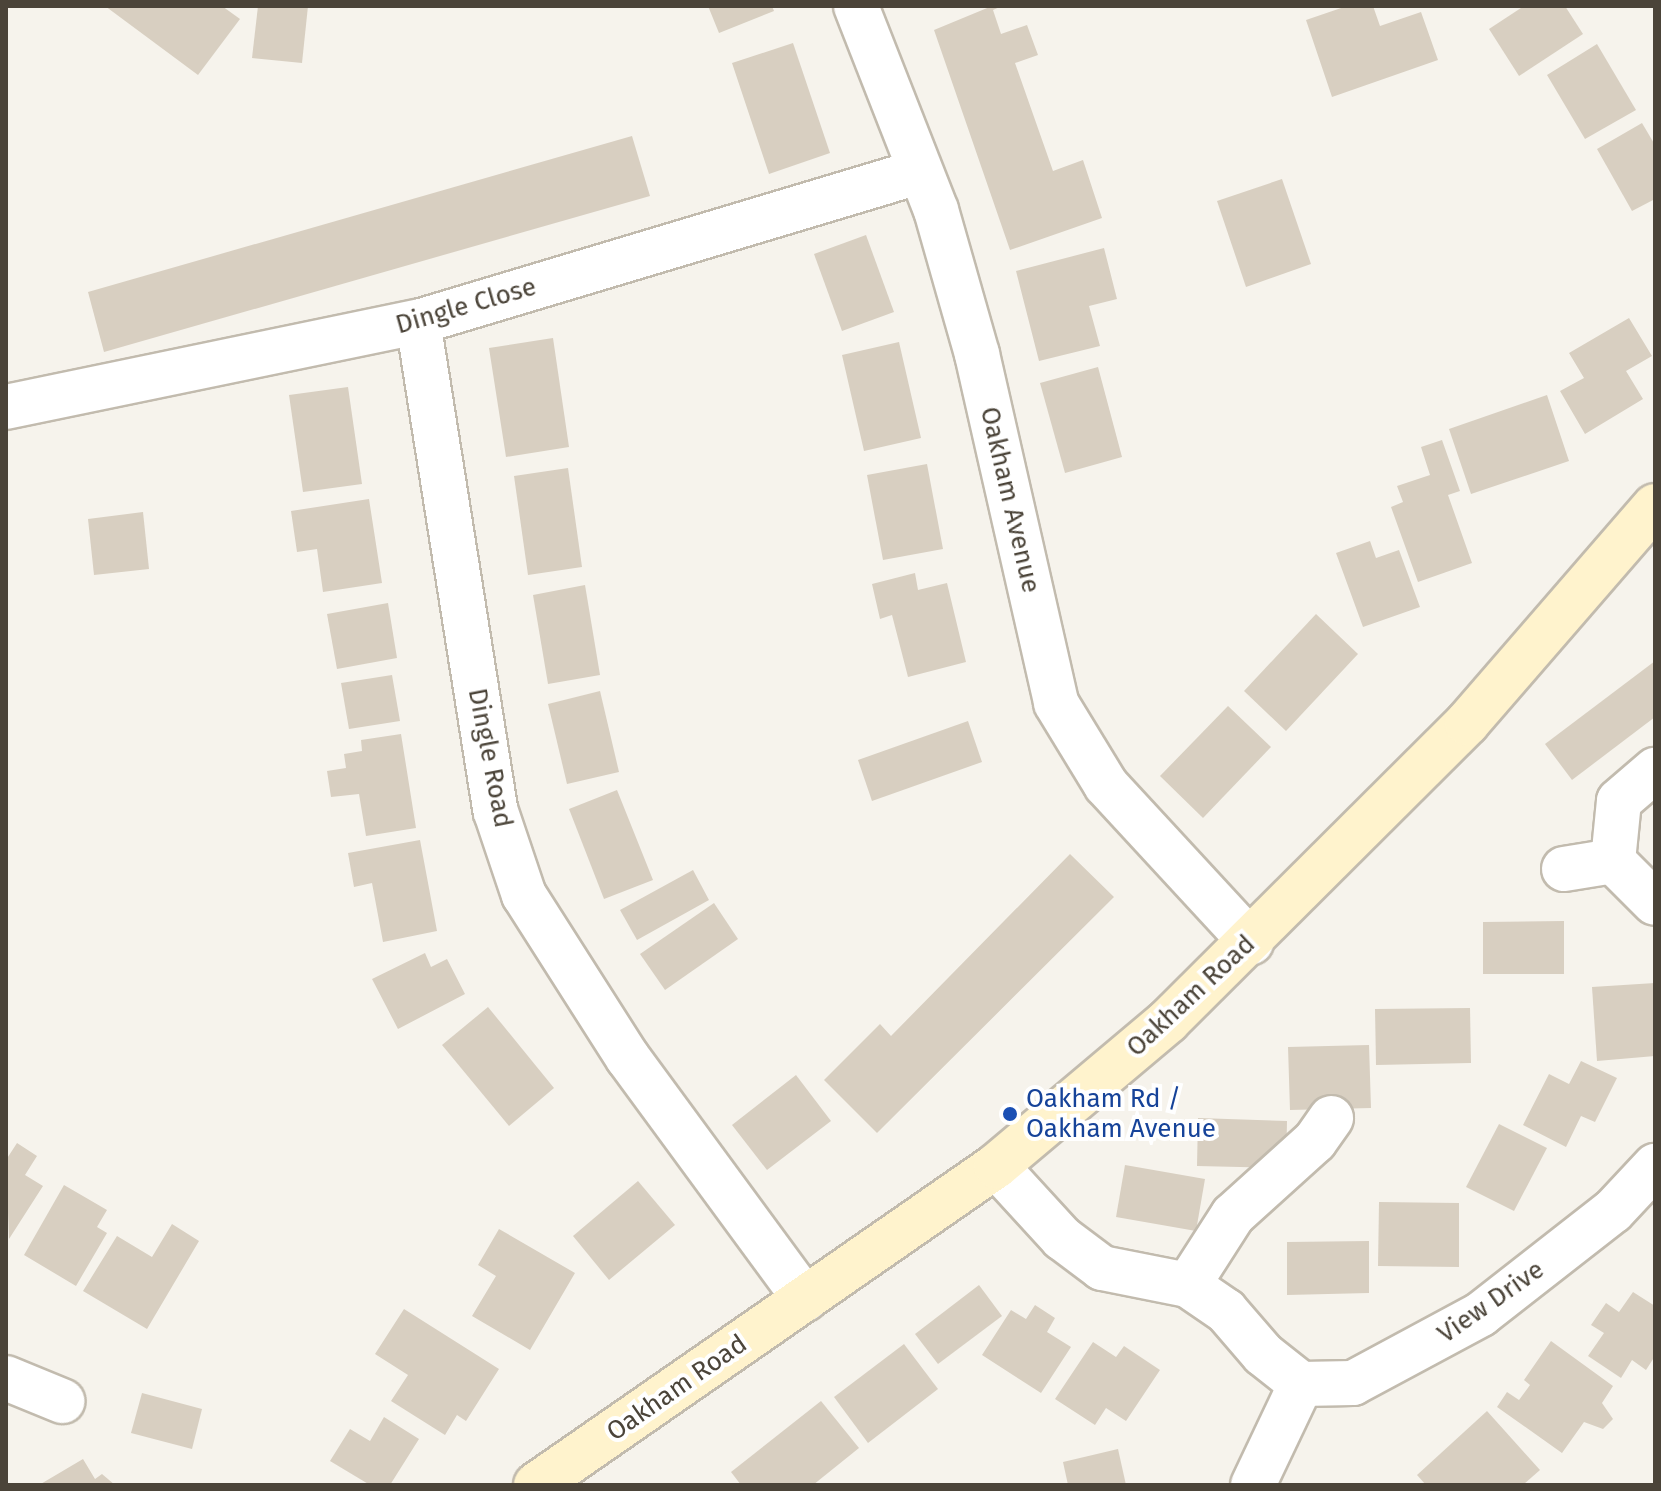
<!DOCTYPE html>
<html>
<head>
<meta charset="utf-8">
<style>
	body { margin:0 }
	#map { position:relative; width:1661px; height:1491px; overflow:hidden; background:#f6f3ec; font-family:"Fira Sans",sans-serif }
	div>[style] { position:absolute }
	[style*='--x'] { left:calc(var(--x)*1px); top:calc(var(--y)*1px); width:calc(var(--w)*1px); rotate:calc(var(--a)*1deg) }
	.building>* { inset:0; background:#d8cfc1 }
	.roads { filter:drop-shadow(2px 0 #c2bbae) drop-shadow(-2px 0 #c2bbae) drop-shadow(0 2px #c2bbae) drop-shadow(0 -2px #c2bbae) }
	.street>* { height:44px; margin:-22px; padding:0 22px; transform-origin:22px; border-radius:22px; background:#fff }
	.secondary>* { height:44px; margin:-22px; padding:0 22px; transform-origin:22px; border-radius:22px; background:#fff3cd }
	.dots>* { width:22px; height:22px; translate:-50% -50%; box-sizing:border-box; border:4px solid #fff; border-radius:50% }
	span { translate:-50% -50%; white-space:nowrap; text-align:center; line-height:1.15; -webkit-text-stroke:8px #fff; paint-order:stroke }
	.street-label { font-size:26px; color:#4b4439 }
	.transit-label { font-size:26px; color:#164399 }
	.left { translate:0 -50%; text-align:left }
	.frame { position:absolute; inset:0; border:8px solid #4b4439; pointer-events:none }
</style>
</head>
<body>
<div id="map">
	<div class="building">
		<i style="clip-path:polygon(105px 6px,222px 6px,240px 19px,198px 75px)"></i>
		<i style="clip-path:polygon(258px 6px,308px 6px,302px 63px,252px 58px)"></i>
		<i style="clip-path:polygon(708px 6px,772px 6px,774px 11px,719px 33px)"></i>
		<i style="clip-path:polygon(992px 6px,1002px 6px,993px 10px,1001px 34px,1027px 25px,1038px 55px,1015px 63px,1053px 171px,1083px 160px,1102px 218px,1010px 250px,934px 30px)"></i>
		<i style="clip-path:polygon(1347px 6px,1373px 6px,1380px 26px,1421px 12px,1438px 60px,1332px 97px,1306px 20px)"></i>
		<i style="clip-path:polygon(1524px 6px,1565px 6px,1583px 34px,1519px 76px,1489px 29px)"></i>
		<i style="clip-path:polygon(793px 43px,830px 153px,769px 174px,732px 63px)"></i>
		<i style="clip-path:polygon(1597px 44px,1636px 110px,1585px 139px,1547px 75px)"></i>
		<i style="clip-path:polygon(1642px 123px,1655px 145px,1655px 199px,1632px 211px,1597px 149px)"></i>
		<i style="clip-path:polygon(632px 136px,650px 196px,104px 352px,88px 292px)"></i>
		<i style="clip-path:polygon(1282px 179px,1311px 264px,1246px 287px,1217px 201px)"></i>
		<i style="clip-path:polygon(866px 235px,894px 312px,842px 331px,814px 254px)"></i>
		<i style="clip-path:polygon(1104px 248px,1117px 299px,1089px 306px,1100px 346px,1039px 361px,1016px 271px)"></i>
		<i style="clip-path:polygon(1629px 318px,1652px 356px,1626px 371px,1643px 399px,1585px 434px,1560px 391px,1584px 378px,1569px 353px)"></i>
		<i style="clip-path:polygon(553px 338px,569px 447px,506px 457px,489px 348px)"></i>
		<i style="clip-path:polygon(899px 342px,921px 438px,864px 451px,842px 355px)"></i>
		<i style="clip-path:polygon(1098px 367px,1122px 457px,1065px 473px,1040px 383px)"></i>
		<i style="clip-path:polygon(348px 387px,362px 484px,303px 492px,289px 395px)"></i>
		<i style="clip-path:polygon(1547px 395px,1569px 461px,1471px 494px,1449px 429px)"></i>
		<i style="clip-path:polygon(1442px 440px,1460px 491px,1448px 495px,1472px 563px,1418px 582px,1391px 507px,1403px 502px,1397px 486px,1430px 475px,1421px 447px)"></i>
		<i style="clip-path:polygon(927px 464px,943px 549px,883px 560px,867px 475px)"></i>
		<i style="clip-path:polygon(568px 468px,582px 567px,528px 575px,514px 476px)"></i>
		<i style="clip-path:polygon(369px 499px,382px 583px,323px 592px,317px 549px,297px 552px,291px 511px)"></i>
		<i style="clip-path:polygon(143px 512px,149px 569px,94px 575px,88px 519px)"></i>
		<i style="clip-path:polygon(1370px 541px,1376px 558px,1399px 550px,1420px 607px,1363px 627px,1336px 553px)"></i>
		<i style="clip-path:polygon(915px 573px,918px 590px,947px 583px,966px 662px,908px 677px,892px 615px,880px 619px,872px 584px)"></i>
		<i style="clip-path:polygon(585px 585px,600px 675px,548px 684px,533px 595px)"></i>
		<i style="clip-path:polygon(388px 603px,397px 658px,337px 669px,327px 614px)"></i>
		<i style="clip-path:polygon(1316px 614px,1358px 654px,1286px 731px,1244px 691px)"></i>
		<i style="clip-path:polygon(1655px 661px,1655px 717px,1572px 780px,1545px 744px)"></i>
		<i style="clip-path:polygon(392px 675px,400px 721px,349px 729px,341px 683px)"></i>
		<i style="clip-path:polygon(600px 691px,619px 772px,567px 784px,548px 704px)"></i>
		<i style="clip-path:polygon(1228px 706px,1271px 747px,1203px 818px,1160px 776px)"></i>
		<i style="clip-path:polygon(968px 721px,982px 762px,872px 801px,858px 760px)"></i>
		<i style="clip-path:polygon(401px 734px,416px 828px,366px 836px,359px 794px,331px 797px,327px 771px,346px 768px,344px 754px,362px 751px,361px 740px)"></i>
		<i style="clip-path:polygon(617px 790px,653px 880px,604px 899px,569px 809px)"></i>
		<i style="clip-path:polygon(420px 840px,437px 931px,383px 942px,372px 883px,354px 887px,348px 853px)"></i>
		<i style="clip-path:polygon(1070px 854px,1114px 897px,877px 1133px,824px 1080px,880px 1024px,891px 1036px)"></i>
		<i style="clip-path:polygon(693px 870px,709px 900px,637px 940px,620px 910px)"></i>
		<i style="clip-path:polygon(714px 903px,738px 939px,665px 990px,640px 954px)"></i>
		<i style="clip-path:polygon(1564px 921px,1564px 974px,1483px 974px,1483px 922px)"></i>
		<i style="clip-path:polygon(425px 953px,431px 967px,447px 959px,465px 994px,398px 1029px,372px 979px)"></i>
		<i style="clip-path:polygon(1655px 983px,1655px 1056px,1597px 1061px,1592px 987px)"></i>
		<i style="clip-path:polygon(488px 1007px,554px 1088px,509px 1126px,442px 1045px)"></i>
		<i style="clip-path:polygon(1470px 1008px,1471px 1063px,1376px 1065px,1375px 1009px)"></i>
		<i style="clip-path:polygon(1369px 1045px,1371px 1108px,1290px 1110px,1288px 1047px)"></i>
		<i style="clip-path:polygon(1581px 1061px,1617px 1078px,1595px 1122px,1581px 1116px,1566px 1147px,1523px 1125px,1549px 1074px,1569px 1084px)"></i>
		<i style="clip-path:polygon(796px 1075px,831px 1121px,767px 1170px,732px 1125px)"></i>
		<i style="clip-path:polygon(1198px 1118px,1287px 1121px,1286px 1168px,1197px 1166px)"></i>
		<i style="clip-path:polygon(1499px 1124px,1547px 1148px,1514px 1211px,1466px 1187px)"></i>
		<i style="clip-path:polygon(17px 1143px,37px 1156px,25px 1175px,43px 1186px,9px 1239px,6px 1160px)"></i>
		<i style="clip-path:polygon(1125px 1165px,1205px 1179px,1196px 1231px,1116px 1217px)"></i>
		<i style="clip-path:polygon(638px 1181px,675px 1225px,609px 1280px,573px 1236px)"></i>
		<i style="clip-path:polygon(64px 1185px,107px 1210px,97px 1227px,107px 1233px,76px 1286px,24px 1255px)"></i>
		<i style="clip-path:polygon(1379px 1202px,1459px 1203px,1459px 1267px,1378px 1266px)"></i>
		<i style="clip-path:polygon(172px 1224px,199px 1241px,147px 1329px,83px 1291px,117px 1236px,152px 1257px)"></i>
		<i style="clip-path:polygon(499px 1229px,575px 1273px,530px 1350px,472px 1316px,496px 1276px,478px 1265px)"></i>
		<i style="clip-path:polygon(1369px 1241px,1369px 1293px,1287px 1295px,1287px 1242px)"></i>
		<i style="clip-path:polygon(979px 1285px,1002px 1316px,938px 1364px,915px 1334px)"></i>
		<i style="clip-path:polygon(1633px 1292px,1655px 1306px,1655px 1356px,1646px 1370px,1632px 1360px,1621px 1378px,1588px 1356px,1604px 1333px,1591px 1325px,1606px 1303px,1619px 1312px)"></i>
		<i style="clip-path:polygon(1035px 1305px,1055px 1318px,1047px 1332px,1071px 1347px,1041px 1393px,982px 1355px,1011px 1310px,1026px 1319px)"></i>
		<i style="clip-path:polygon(404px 1309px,499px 1369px,466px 1421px,457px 1415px,445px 1435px,391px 1401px,408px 1375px,375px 1354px)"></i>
		<i style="clip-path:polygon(1551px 1341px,1613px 1386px,1602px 1403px,1613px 1419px,1603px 1429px,1584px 1422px,1562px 1453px,1497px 1407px,1507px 1392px,1519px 1400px,1530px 1385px,1524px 1380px)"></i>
		<i style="clip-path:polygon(1093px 1342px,1116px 1357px,1124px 1346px,1160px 1370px,1126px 1421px,1106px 1408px,1095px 1425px,1055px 1399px)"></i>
		<i style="clip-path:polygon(904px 1344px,938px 1389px,868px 1443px,834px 1397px)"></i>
		<i style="clip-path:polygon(142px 1393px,202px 1409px,192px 1449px,131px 1433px)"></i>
		<i style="clip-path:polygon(821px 1401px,859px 1448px,813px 1485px,741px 1485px,731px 1472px)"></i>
		<i style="clip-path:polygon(1487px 1411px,1540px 1470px,1523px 1485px,1426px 1485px,1417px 1475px)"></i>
		<i style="clip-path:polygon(384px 1417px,419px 1439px,390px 1485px,370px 1485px,330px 1461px,350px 1429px,370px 1441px)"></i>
		<i style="clip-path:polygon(1118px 1449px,1126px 1485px,1068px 1485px,1063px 1462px)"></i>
		<i style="clip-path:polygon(83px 1459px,95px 1479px,102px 1474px,115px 1485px,39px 1485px)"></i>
	</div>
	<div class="roads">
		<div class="street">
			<i style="--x:856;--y:6;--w:219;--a:68.6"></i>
			<i style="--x:936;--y:210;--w:150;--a:74.1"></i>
			<i style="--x:977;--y:354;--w:358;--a:77.2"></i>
			<i style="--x:1056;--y:703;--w:96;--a:58.6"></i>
			<i style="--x:1106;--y:785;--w:214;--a:47.3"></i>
			<i style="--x:418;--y:322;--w:496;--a:81"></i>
			<i style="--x:496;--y:812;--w:88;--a:71.4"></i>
			<i style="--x:524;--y:895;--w:193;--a:57.5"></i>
			<i style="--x:628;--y:1058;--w:299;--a:53.7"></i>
			<i style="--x:6;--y:407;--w:421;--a:-11.7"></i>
			<i style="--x:418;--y:322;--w:522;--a:-16.7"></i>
			<i style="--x:1613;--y:861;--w:59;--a:45"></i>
			<i style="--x:1564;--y:869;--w:50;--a:-9.3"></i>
			<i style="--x:1613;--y:861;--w:60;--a:-84.3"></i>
			<i style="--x:1619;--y:801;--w:48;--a:-40.7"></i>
			<i style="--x:996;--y:1166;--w:98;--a:47.5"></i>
			<i style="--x:1062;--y:1238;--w:50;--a:36.9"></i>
			<i style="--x:1102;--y:1268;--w:88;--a:11.2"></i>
			<i style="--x:1188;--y:1285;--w:46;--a:34.4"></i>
			<i style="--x:1226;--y:1311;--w:57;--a:49.3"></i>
			<i style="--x:1263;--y:1354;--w:48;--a:38.3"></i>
			<i style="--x:1301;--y:1384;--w:52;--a:-1.1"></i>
			<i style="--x:1353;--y:1383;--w:145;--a:-28.3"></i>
			<i style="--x:1481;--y:1314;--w:167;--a:-38"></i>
			<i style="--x:1613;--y:1211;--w:62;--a:-47"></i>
			<i style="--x:1188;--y:1285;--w:83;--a:-57.3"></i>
			<i style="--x:1233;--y:1215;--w:110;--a:-42.1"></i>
			<i style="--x:1315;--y:1141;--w:28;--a:-55"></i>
			<i style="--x:6;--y:1378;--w:61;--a:22.3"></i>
			<i style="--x:1253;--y:1485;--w:112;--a:-64.6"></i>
		</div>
		<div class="secondary">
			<i style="--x:536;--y:1485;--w:560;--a:-34.74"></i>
			<i style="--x:996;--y:1166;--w:225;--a:-40.1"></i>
			<i style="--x:1168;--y:1021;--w:422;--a:-44.9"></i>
			<i style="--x:1467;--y:723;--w:287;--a:-49.1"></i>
		</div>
	</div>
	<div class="dots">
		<i style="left:1010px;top:1114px;background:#1a4fb4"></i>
	</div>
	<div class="street-label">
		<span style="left:466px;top:306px;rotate:-16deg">Dingle Close</span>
		<span style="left:1010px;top:500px;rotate:77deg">Oakham Avenue</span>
		<span style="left:490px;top:758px;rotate:79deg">Dingle Road</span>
		<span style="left:1191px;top:996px;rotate:-43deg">Oakham Road</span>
		<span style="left:1491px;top:1302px;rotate:-35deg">View Drive</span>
		<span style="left:677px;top:1388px;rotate:-35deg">Oakham Road</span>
	</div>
	<div class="transit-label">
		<span class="left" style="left:1026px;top:1114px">Oakham Rd /<br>Oakham Avenue</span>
	</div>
	<div class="frame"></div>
</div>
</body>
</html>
